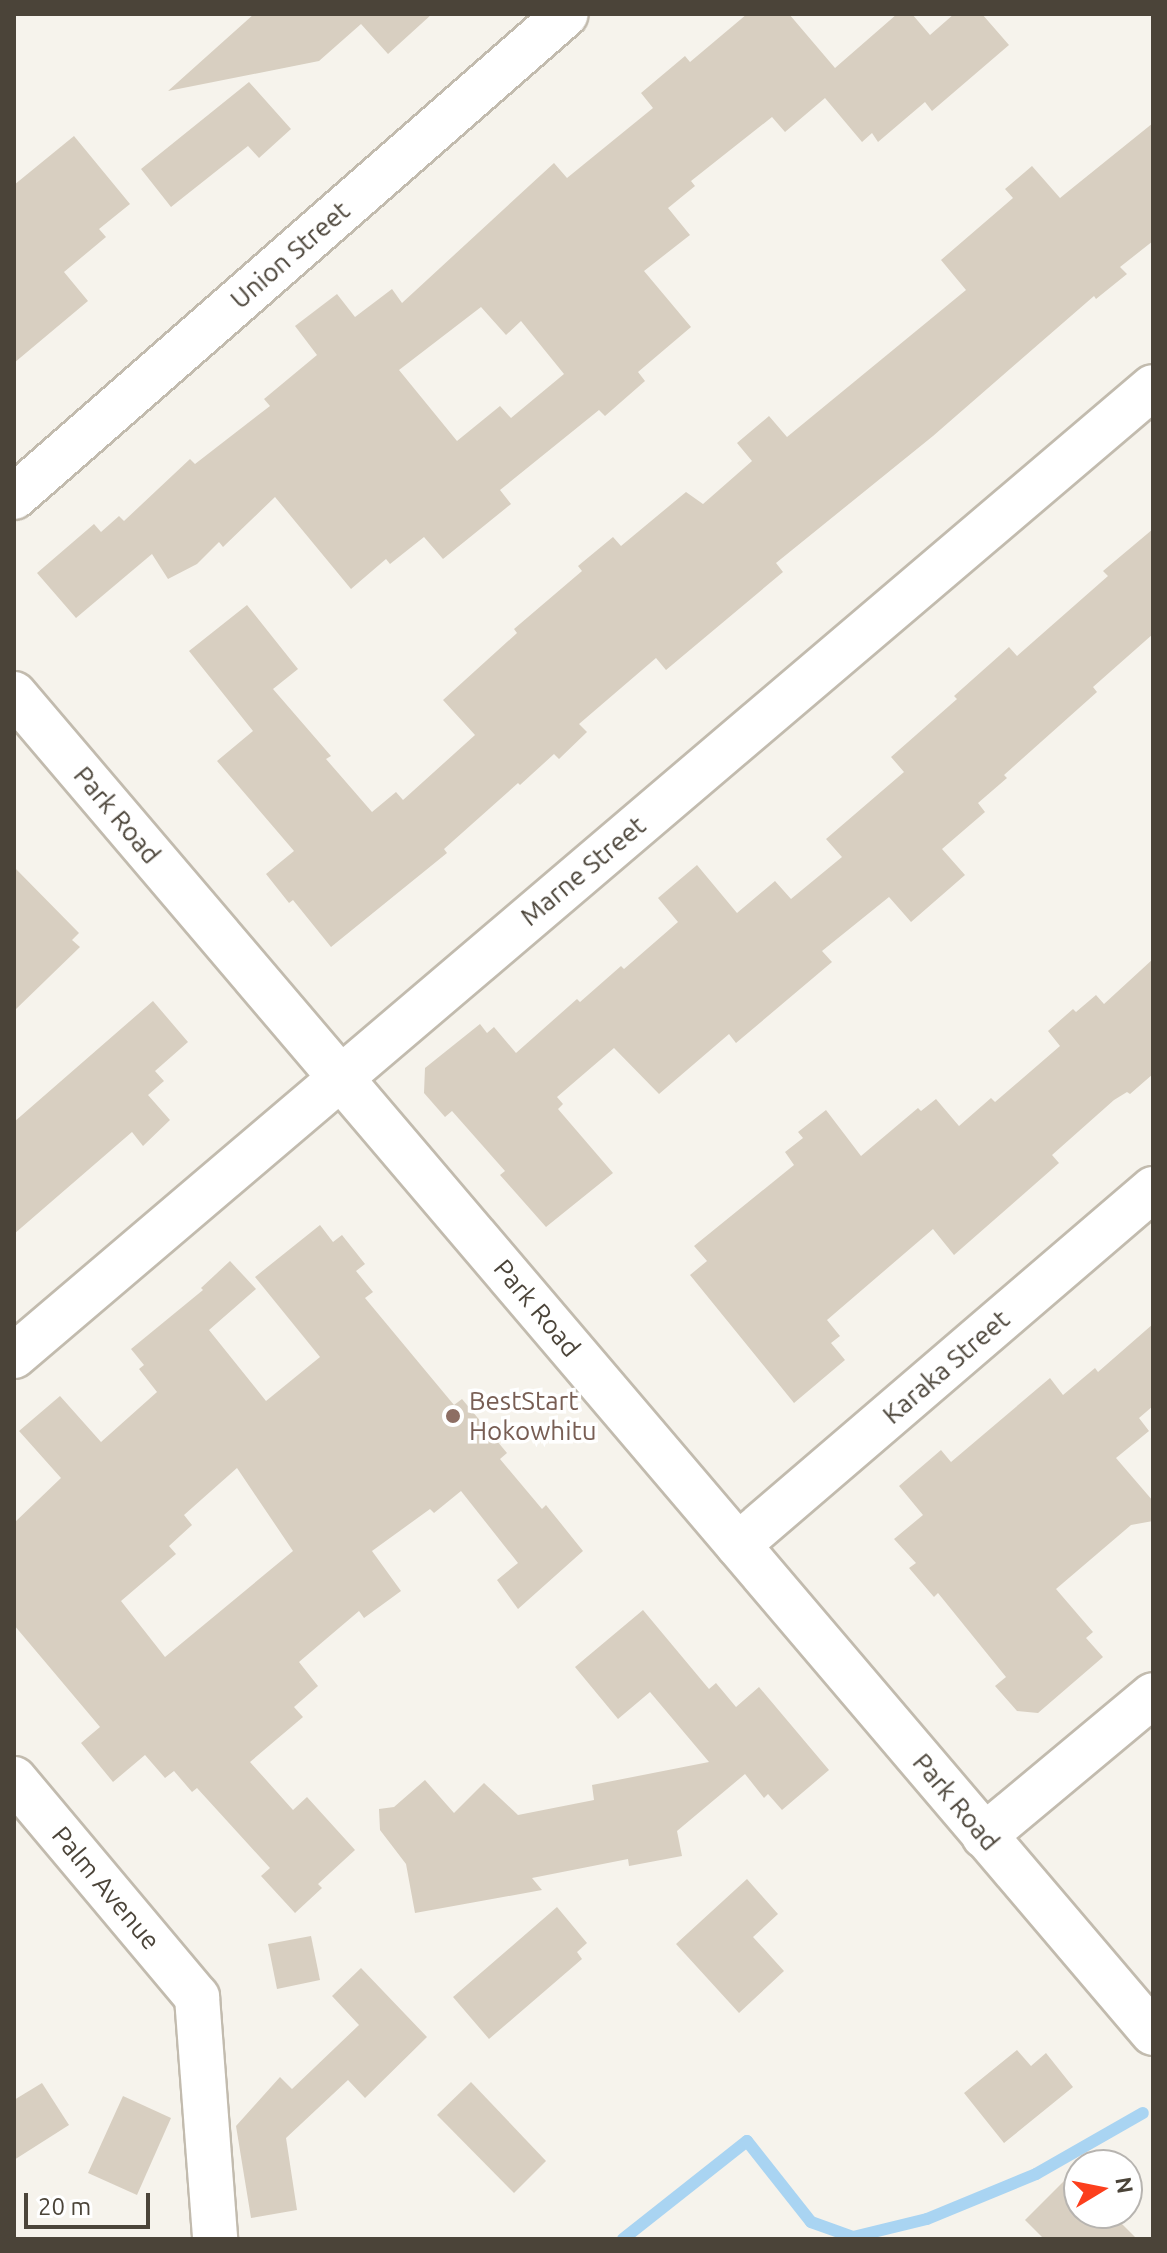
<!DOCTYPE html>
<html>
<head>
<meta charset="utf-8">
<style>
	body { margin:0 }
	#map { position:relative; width:1167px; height:2253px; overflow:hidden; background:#f6f3ec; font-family:Ubuntu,sans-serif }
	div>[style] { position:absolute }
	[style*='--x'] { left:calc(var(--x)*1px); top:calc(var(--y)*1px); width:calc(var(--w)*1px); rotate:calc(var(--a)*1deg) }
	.stream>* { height:12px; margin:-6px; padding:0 6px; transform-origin:6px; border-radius:6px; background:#a9d4f2 }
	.building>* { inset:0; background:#d8cfc1 }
	.roads { filter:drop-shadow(2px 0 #c2bbae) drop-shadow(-2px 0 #c2bbae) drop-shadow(0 2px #c2bbae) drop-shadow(0 -2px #c2bbae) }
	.minor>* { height:44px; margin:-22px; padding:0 22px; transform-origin:22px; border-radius:22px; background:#fff }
	.dots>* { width:22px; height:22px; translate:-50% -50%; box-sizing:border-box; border:4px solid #fff; border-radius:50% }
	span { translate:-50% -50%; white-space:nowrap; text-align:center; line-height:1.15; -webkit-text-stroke:7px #fff; paint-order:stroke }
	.street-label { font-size:26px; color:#4b4439 }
	.education-label { font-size:26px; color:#785e54 }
	.left { translate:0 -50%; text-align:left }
	.frame { position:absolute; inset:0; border:16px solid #4b4439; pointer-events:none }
	.north { position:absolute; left:1063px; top:2149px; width:80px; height:80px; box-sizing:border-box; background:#fff; border:2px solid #b7b4b0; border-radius:50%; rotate:80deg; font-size:22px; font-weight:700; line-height:32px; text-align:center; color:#4b4439 }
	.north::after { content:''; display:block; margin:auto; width:28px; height:36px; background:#fc3f1d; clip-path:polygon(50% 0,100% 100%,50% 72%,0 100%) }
	.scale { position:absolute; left:24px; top:2193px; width:126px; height:36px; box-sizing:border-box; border:4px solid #4b4439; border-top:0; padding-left:10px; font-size:24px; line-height:28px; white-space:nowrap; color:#4b4439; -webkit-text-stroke:6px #fff; paint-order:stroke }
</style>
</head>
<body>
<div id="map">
	<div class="stream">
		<i style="--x:623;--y:2239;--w:158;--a:-38.3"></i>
		<i style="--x:747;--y:2141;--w:103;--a:51.7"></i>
		<i style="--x:811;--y:2222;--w:45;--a:19.7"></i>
		<i style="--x:853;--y:2237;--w:76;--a:-13.7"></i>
		<i style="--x:927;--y:2219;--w:118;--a:-22.4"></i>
		<i style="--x:1036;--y:2174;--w:123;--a:-29.7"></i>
	</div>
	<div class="building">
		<i style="clip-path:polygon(254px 14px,432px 14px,388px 54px,361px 24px,319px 61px,168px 91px)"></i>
		<i style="clip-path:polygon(evenodd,747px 14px,789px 14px,835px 68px,897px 14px,912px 14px,930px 35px,954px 14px,982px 14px,1009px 45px,932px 111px,925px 102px,878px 142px,872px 133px,862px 142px,825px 98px,785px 132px,772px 117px,691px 181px,695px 186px,668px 208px,690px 235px,644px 271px,691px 327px,638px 372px,645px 381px,605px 416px,599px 410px,500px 490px,511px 504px,443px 559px,424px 537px,390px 564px,386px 559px,351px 589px,275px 497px,223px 547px,219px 542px,197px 564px,168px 579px,152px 554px,76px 618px,37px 573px,94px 524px,101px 532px,119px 516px,124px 521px,190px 459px,195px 464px,270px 406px,264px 399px,317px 355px,295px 326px,337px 294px,355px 317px,392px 289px,402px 303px,554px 163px,567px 178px,653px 108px,641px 93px,685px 56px,690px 62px,747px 14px,481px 307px,506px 335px,521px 321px,564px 374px,511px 418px,500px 406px,457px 441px,399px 370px,481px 307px)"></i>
		<i style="clip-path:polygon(249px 82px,291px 129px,259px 158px,248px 146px,171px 207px,141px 169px)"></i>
		<i style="clip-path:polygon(1153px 123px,1153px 241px,1120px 267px,1127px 274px,1096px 299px,1094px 296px,933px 436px,776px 563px,783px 572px,666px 670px,656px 658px,579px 724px,587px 732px,559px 759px,554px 754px,520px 785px,518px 783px,444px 849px,447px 853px,331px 947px,293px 900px,289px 903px,266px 874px,294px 851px,217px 761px,253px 731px,189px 651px,247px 605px,298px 669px,273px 689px,331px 756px,326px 759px,372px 812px,396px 792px,403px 800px,475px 735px,443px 700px,517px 633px,514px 629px,582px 571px,578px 566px,613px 537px,621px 546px,686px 492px,703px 504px,752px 461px,737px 443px,769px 416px,787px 437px,966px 290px,941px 260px,1013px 198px,1005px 189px,1032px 166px,1060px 198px)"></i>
		<i style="clip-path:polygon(74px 136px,130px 204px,99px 229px,106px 237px,64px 272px,88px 301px,14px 363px,14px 185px)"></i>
		<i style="clip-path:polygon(1153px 529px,1153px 634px,1093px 687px,1097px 692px,1004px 775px,1007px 778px,978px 803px,985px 812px,942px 849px,965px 875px,911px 922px,889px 897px,822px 951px,832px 962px,736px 1043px,729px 1034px,659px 1094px,614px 1048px,557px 1097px,563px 1104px,558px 1109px,613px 1173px,546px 1227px,500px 1175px,505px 1171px,452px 1111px,445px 1117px,424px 1093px,425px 1068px,480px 1024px,487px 1033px,494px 1027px,516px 1053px,577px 999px,580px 1002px,621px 966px,624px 969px,678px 922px,658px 898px,697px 865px,737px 913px,775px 881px,791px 899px,842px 857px,826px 839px,904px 772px,891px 757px,957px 699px,954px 696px,1009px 647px,1017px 656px,1108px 576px,1103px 571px)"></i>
		<i style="clip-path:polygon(14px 867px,79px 933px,72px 940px,80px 947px,14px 1011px)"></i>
		<i style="clip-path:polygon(1153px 959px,1153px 1074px,1130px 1094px,1127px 1092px,1114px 1100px,1052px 1155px,1059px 1163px,954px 1255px,933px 1229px,827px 1320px,840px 1336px,831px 1343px,845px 1360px,794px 1403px,690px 1275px,707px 1261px,694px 1246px,794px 1165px,785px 1152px,803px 1138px,798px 1132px,826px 1110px,861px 1156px,918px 1108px,921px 1111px,936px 1099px,959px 1126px,991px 1098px,995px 1102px,1060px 1046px,1048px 1031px,1073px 1009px,1076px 1012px,1096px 995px,1104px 1004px)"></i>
		<i style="clip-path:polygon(153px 1001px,188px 1042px,155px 1071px,164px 1081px,148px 1095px,170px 1120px,143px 1146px,132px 1132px,14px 1234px,14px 1122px)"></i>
		<i style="clip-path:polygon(evenodd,320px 1225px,333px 1242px,342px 1235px,365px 1264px,356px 1271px,373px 1292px,365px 1298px,454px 1405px,462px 1399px,507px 1453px,500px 1459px,542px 1509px,546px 1505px,583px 1551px,518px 1609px,497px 1580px,518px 1563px,461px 1491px,434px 1513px,430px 1509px,372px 1551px,401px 1591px,364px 1618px,359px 1611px,299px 1662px,318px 1686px,294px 1707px,303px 1717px,250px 1762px,293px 1810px,307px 1797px,355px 1850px,318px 1884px,322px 1888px,295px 1913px,261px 1876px,270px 1868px,197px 1788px,192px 1792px,174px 1771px,165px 1778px,145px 1755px,113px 1782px,81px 1743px,100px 1727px,14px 1625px,14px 1523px,61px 1478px,19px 1431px,60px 1396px,101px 1442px,157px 1392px,139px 1369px,144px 1365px,131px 1349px,203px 1290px,201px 1288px,230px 1261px,256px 1289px,209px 1330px,266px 1401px,320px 1357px,255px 1277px,320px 1225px,237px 1468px,293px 1551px,165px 1657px,121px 1601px,176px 1554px,169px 1546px,192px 1525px,184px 1515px,237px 1468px)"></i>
		<i style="clip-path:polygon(1153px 1324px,1153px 1406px,1139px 1418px,1149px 1431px,1116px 1458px,1153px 1501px,1153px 1521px,1131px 1525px,1056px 1589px,1093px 1632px,1086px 1638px,1103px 1657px,1038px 1713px,1017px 1711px,995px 1686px,1006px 1677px,938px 1593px,934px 1597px,909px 1568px,916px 1563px,894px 1539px,923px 1515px,899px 1486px,941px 1450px,951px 1462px,1050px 1378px,1063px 1395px,1095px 1368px,1098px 1372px)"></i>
		<i style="clip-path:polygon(643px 1610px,709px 1689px,716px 1683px,736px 1707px,759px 1687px,829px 1770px,782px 1810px,768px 1794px,764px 1798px,745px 1774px,677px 1831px,682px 1856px,629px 1866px,628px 1859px,532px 1878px,542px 1890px,415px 1913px,406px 1864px,380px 1830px,379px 1809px,394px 1807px,425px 1780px,454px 1813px,484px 1783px,518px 1815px,594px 1800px,592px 1785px,709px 1762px,650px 1692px,618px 1719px,575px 1667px)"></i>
		<i style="clip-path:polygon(747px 1879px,778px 1914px,753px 1937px,784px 1971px,739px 2013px,676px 1944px)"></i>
		<i style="clip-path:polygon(557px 1907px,587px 1943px,577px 1952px,582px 1959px,489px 2039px,453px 1997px)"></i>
		<i style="clip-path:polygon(311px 1936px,320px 1980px,277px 1989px,268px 1944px)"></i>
		<i style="clip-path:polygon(361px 1968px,427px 2037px,365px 2098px,348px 2080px,286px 2138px,297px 2210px,251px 2218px,236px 2126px,280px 2077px,292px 2089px,359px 2025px,332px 1996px)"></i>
		<i style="clip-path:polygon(1017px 2050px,1031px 2066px,1046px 2053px,1073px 2087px,1004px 2143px,964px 2093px)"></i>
		<i style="clip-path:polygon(471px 2082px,546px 2161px,514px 2193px,437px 2115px)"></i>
		<i style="clip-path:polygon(42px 2083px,69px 2125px,14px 2160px,14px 2100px)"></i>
		<i style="clip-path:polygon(123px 2096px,171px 2118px,137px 2195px,88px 2173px)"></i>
		<i style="clip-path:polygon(1071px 2174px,1079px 2182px,1079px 2213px,1111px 2213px,1137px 2239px,1044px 2239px,1025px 2220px)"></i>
	</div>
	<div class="roads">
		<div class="minor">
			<i style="--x:14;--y:497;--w:733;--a:-41.19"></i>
			<i style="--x:14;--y:694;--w:1758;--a:49.61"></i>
			<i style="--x:14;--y:1356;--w:1495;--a:-40.39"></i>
			<i style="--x:738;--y:1545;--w:547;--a:-40.62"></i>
			<i style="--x:14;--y:1779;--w:285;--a:50"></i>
			<i style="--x:197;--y:1997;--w:243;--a:85.7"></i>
			<i style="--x:984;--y:1836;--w:220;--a:-39.8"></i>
		</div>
	</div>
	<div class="dots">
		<i style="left:453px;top:1416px;background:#8d6e63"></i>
	</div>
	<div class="street-label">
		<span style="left:290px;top:255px;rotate:-41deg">Union Street</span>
		<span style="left:117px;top:815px;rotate:50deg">Park Road</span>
		<span style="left:583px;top:871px;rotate:-40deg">Marne Street</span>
		<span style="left:537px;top:1308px;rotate:50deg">Park Road</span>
		<span style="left:946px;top:1367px;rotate:-41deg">Karaka Street</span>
		<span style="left:956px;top:1802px;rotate:50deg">Park Road</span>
		<span style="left:106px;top:1888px;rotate:50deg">Palm Avenue</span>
	</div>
	<div class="education-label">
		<span class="left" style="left:469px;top:1416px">BestStart<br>Hokowhitu</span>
	</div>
	<div class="frame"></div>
	<div class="north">N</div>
	<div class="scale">20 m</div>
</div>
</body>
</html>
